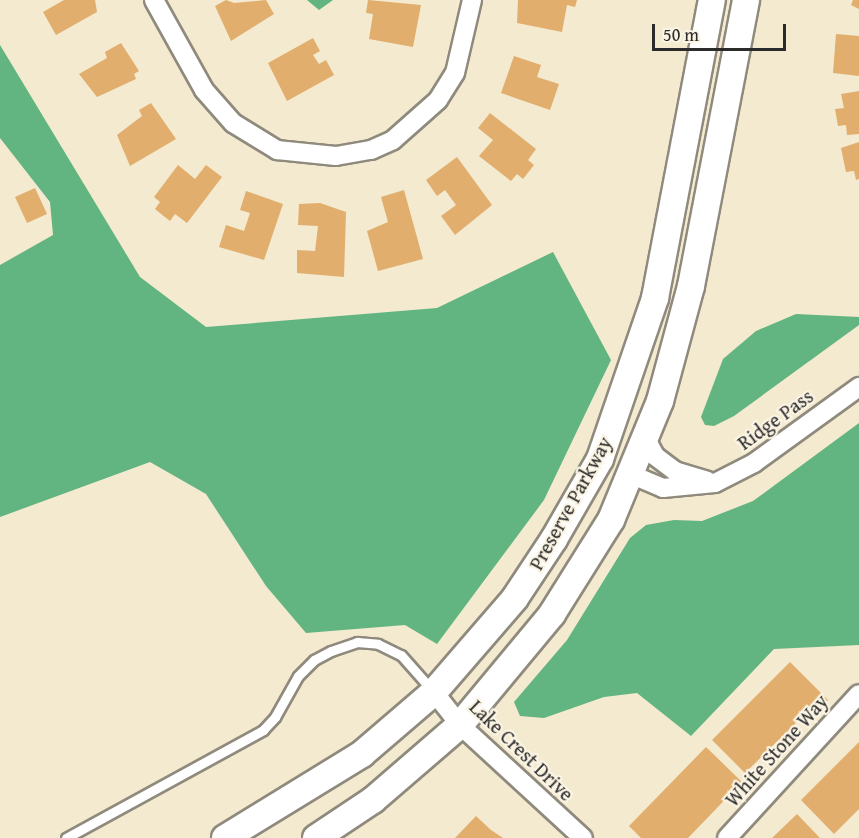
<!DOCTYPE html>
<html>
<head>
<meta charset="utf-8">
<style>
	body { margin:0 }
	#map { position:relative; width:859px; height:838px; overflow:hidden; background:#f3eacf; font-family:"Gentium Book Plus",serif }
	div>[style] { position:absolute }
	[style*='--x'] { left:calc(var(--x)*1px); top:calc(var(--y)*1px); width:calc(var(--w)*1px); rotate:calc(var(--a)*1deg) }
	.forest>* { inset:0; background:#62b481 }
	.building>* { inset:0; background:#e1ae6d }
	.roads { filter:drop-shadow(2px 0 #8f8a7d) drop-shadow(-2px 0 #8f8a7d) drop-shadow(0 2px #8f8a7d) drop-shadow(0 -2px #8f8a7d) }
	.lane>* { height:9px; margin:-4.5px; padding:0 4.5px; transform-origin:4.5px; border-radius:4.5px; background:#fff }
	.street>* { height:18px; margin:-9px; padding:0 9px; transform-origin:9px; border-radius:9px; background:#fff }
	.secondary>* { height:26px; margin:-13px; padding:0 13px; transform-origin:13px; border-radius:13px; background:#fff }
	span { translate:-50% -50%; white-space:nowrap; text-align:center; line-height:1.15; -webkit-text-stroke:4.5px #fcf5e5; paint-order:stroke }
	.street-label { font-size:20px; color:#2b2b2b }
	.scale { position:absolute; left:652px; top:24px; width:134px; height:27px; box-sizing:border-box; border:3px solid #2b2b2b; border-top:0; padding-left:8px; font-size:18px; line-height:21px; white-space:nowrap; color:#2b2b2b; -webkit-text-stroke:4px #fcf5e5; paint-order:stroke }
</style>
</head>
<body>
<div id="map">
	<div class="forest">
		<i style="clip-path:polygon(307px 0,333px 0,319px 10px)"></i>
		<i style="clip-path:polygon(0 45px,140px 277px,206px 327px,437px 308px,553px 252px,611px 360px,544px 500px,437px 644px,405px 625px,306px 633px,266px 586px,206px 494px,150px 462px,0 517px,0 265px,53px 235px,50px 202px,0 138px)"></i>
		<i style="clip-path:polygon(796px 314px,859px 317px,859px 325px,734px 416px,714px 426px,705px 425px,701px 417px,723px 359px,756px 331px)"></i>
		<i style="clip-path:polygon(859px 423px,859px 645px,774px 649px,691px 736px,637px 693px,604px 697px,544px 718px,520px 716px,514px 702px,567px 640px,630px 538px,646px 525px,674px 520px,702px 521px,753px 501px)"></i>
	</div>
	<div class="building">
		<i style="clip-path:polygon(64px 0,95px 0,97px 12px,56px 35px,43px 12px)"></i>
		<i style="clip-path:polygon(226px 0,234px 3px,266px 0,274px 14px,231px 41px,215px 6px)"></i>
		<i style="clip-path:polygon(368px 0,421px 5px,413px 47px,369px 39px,373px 14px,366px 13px)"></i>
		<i style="clip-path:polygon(518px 0,577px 0,575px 7px,567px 5px,562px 32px,517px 23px)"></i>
		<i style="clip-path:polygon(853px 0,859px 0,859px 9px,851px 5px)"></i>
		<i style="clip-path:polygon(836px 34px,859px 36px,859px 76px,833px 73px)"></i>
		<i style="clip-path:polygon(313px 38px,320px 51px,313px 55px,319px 64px,326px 60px,334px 75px,287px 101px,268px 63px)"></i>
		<i style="clip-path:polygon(121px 43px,139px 71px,134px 74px,136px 79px,97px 97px,79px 74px,107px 58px,105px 52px)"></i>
		<i style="clip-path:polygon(514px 56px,541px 65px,537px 77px,559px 84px,550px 110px,501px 93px)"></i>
		<i style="clip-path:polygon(859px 91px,859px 134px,847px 135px,846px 125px,838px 126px,835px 109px,844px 108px,841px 94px)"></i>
		<i style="clip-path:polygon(151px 103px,176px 139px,130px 166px,117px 135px,142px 116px,139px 110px)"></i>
		<i style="clip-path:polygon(490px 113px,536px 149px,528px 160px,534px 165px,523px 179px,517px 174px,511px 181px,479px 156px,493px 140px,478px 128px)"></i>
		<i style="clip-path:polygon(859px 142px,859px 179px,856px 180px,854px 171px,846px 172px,841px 148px)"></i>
		<i style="clip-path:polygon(457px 157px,492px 205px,455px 235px,441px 216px,456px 205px,445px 190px,437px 196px,426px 180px)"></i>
		<i style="clip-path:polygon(178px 165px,195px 179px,206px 165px,222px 177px,187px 223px,175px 214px,170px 221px,155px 209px,160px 202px,154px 197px)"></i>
		<i style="clip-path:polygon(35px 188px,47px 214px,27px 223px,15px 197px)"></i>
		<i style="clip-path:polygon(404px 190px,423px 259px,378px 271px,367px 231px,388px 222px,381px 197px)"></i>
		<i style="clip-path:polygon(246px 191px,283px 204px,264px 260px,219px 247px,226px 225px,244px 231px,250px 213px,240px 210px)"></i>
		<i style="clip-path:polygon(320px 203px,346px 212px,344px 277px,297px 273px,297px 250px,315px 251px,318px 226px,298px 225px,299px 204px)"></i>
		<i style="clip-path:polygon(790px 662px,828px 700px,811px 717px,807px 712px,745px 773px,712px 740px)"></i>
		<i style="clip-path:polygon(859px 742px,859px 809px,834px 834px,801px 800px)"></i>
		<i style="clip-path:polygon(706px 747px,742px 782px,688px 838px,641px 838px,629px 826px)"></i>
		<i style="clip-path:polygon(797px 814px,820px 838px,772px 838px)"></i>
		<i style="clip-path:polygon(476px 816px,491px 830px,503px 838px,455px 838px)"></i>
	</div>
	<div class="roads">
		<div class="lane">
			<i style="--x:66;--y:838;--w:225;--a:-28.7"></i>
			<i style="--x:263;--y:730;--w:18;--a:-47"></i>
			<i style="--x:275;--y:717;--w:47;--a:-60.7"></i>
			<i style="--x:298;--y:676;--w:23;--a:-45"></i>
			<i style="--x:314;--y:660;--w:19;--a:-28"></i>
			<i style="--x:331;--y:651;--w:28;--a:-19"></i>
			<i style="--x:357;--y:642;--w:21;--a:5"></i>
			<i style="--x:378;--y:644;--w:25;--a:26"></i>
			<i style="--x:401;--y:655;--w:47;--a:48.5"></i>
		</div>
		<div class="street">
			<i style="--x:154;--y:0;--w:103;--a:60.9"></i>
			<i style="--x:204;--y:90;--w:44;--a:48.7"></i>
			<i style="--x:233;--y:123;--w:52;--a:31.5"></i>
			<i style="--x:277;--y:150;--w:59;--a:5.8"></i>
			<i style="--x:336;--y:156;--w:36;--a:-10"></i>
			<i style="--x:371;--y:150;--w:24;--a:-24"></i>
			<i style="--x:393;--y:140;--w:60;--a:-41.6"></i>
			<i style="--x:438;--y:100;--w:32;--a:-58"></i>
			<i style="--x:455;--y:73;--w:75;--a:-76.9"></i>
			<i style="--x:645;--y:437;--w:21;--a:62"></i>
			<i style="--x:655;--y:456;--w:25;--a:37"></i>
			<i style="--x:675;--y:471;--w:34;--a:17"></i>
			<i style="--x:630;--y:474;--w:36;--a:23"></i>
			<i style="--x:663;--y:488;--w:52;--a:-5.5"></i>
			<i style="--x:715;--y:483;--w:44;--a:-27.1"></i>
			<i style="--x:754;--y:463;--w:130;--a:-35.9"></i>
			<i style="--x:434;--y:692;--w:42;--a:51.8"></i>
			<i style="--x:460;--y:725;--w:167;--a:42.6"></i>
			<i style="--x:727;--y:838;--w:195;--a:-47.5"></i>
		</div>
		<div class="secondary">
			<i style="--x:225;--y:838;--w:161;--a:-31.5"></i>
			<i style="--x:362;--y:754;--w:95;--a:-40.7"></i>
			<i style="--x:434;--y:692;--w:124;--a:-49.2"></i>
			<i style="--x:515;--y:598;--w:71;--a:-56.5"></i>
			<i style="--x:554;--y:539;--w:92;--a:-60.1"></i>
			<i style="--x:600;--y:459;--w:170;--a:-71.1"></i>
			<i style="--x:655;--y:298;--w:303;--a:-79.2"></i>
			<i style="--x:316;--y:838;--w:69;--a:-33.7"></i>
			<i style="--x:373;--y:800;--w:115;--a:-40.8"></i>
			<i style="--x:460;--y:725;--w:144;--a:-50.3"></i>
			<i style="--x:552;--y:614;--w:111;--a:-57.9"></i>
			<i style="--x:611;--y:520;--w:129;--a:-67.6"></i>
			<i style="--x:660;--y:401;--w:119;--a:-74.9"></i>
			<i style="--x:691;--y:286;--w:291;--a:-79.1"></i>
		</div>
	</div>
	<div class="street-label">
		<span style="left:775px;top:419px;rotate:-36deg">Ridge Pass</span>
		<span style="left:570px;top:503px;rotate:-61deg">Preserve Parkway</span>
		<span style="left:522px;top:750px;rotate:44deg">Lake Crest Drive</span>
		<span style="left:776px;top:750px;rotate:-48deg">White Stone Way</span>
	</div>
	<div class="scale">50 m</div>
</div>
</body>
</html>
